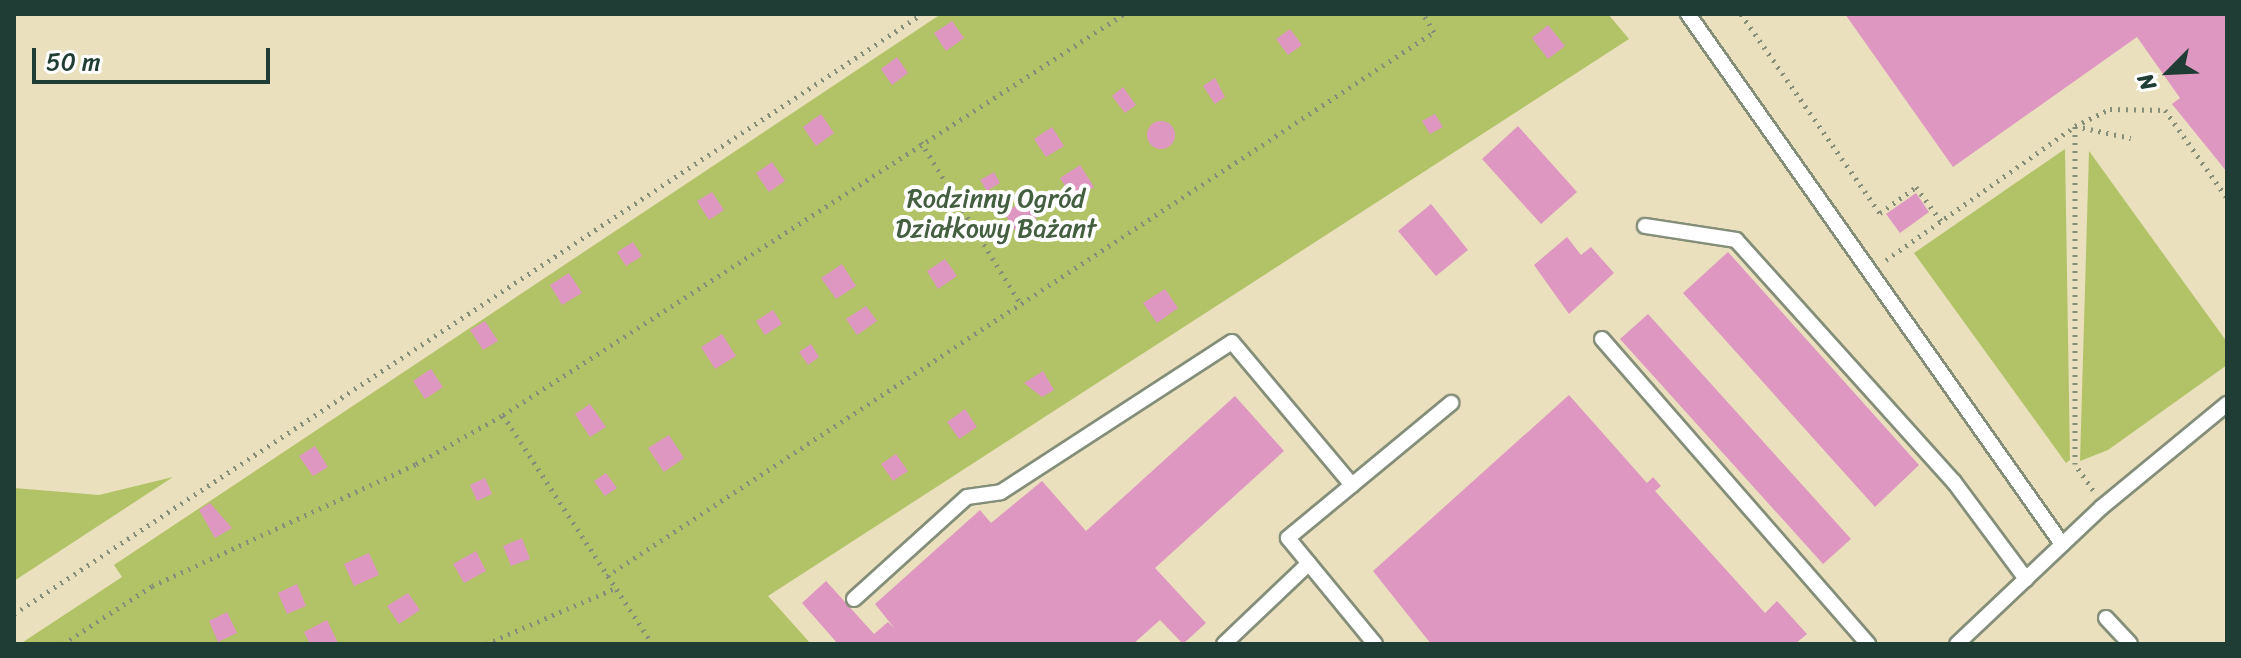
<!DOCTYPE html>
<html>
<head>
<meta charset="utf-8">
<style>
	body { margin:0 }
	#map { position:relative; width:2241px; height:658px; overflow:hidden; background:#eae0be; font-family:Sriracha,sans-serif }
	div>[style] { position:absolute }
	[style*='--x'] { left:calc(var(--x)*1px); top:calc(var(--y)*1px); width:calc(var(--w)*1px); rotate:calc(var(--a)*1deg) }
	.green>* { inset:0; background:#b1c366 }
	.building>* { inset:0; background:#de97c1 }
	.round { border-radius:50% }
	.path>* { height:5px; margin-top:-2.5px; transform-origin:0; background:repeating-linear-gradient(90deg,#848e79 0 2px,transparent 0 8px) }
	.roads { filter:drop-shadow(2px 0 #848e79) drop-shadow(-2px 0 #848e79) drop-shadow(0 2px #848e79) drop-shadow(0 -2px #848e79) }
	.lane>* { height:14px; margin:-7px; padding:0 7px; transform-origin:7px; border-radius:7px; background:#fff }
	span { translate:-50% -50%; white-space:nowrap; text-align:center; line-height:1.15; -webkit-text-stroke:8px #fff; paint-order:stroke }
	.park-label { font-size:26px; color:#445e40 }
	.frame { position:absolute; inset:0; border:16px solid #1f3d34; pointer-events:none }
	.north { position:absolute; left:2129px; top:32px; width:80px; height:80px; -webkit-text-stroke:6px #fff; paint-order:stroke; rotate:246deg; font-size:22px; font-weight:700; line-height:32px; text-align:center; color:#1f3d34 }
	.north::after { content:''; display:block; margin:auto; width:28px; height:36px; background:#1f3d34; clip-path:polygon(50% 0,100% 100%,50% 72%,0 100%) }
	.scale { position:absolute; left:32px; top:48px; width:238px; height:36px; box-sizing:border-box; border:4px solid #1f3d34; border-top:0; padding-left:10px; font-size:24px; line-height:28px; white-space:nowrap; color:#1f3d34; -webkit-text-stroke:6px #fff; paint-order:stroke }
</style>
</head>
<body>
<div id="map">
	<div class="green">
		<i style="clip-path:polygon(941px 14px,1608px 14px,1629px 39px,768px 596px,811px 644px,20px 644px,122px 577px,114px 565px)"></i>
		<i style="clip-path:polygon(2065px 149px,2070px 460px,2066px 463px,1914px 253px)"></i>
		<i style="clip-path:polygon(2089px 151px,2227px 342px,2227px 365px,2108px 450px,2080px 461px)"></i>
		<i style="clip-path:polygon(173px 477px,14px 581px,14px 488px,99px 495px)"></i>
	</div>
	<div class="building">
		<i style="clip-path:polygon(1845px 14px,2227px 14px,2227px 172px,2172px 104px,2180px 98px,2137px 37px,1953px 167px)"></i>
		<i style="clip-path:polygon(952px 21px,964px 38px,946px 51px,934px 33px)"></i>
		<i style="clip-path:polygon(1548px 25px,1565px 46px,1548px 59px,1532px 38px)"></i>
		<i style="clip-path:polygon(1290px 29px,1302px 45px,1288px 55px,1276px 39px)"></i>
		<i style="clip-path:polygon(897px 57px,908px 73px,892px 85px,881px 69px)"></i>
		<i style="clip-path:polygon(1215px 78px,1225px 97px,1215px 104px,1203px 86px)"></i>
		<i style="clip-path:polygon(1123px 87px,1136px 105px,1125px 113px,1112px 96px)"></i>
		<i style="clip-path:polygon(821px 114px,834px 133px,816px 146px,803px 127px)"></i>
		<i style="clip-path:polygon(1435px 114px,1443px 127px,1430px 134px,1422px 121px)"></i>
		<i class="round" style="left:1147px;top:121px;width:28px;height:28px"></i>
		<i style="clip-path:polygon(1518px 126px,1577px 192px,1541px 224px,1482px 159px)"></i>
		<i style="clip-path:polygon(1052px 127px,1064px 146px,1046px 157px,1034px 139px)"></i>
		<i style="clip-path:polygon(772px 162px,785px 181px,769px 192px,756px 173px)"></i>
		<i style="clip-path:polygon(1080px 165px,1094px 187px,1074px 200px,1060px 178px)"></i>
		<i style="clip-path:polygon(994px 172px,1000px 183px,987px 191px,980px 180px)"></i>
		<i style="clip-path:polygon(712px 192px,724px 210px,709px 220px,697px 201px)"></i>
		<i style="clip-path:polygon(1916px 193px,1929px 212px,1900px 233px,1886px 214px)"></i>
		<i style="clip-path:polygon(1025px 200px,1037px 219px,1016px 232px,1004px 213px)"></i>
		<i style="clip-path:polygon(1431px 204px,1468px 250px,1436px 276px,1398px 231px)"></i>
		<i style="clip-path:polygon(919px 221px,927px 234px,912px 243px,904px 230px)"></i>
		<i style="clip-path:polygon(1567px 237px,1581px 255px,1591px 247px,1614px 273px,1569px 314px,1534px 265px)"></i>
		<i style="clip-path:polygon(633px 242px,642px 256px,626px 266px,617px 252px)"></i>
		<i style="clip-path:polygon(1728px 252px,1919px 465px,1875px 507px,1683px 293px)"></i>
		<i style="clip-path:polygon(945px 259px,957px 276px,938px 289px,927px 271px)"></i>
		<i style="clip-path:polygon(842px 264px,856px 286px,836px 299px,821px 278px)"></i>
		<i style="clip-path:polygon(569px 273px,582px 293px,562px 305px,550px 285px)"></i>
		<i style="clip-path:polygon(1165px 289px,1178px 308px,1157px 323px,1143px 303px)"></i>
		<i style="clip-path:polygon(866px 306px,877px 321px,857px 335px,846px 319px)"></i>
		<i style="clip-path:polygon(773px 310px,782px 324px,765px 335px,756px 321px)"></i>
		<i style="clip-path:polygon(1648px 314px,1851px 539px,1823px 564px,1620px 339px)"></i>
		<i style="clip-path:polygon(485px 321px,498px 341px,483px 350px,470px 330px)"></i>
		<i style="clip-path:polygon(722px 334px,736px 356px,715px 369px,701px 347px)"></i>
		<i style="clip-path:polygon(811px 344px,819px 357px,808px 365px,799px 352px)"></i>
		<i style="clip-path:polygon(431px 369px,443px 387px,425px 399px,413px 381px)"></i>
		<i style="clip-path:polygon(1043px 371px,1054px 390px,1042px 397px,1024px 383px)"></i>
		<i style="clip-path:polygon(1569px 395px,1647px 483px,1653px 477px,1661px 486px,1655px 491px,1765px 613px,1777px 601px,1807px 634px,1795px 644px,1431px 644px,1373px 571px)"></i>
		<i style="clip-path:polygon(1235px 396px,1284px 451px,1155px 568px,1206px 623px,1183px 644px,1160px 620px,1133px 644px,838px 644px,802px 603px,826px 581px,874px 634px,888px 622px,895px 629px,875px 604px,980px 510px,991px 523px,1042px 481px,1086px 531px)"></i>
		<i style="clip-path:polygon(590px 404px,606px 427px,590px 437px,575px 414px)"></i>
		<i style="clip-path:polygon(965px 409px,977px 427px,959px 439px,947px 422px)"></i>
		<i style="clip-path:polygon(669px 435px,684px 458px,664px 472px,648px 448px)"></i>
		<i style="clip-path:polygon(315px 446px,328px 467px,313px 476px,299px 456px)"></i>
		<i style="clip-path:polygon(896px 454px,908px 471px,893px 481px,881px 464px)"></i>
		<i style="clip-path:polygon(606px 473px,617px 488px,605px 496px,594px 481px)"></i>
		<i style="clip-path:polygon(485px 478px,492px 494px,477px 501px,470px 485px)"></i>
		<i style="clip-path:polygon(210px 503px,232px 528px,215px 538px,199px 510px)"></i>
		<i style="clip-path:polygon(522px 538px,530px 559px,511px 566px,503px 546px)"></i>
		<i style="clip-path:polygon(476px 551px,486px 571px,464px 583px,453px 564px)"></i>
		<i style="clip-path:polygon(369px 553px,379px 575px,354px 586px,344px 564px)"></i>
		<i style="clip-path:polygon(297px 584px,306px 606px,287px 614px,278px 593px)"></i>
		<i style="clip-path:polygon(408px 593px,420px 610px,399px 624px,387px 606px)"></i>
		<i style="clip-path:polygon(227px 612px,237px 633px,218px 642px,209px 621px)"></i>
		<i style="clip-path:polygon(327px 620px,338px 643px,310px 644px,304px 632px)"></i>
	</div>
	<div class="path">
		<i style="--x:1741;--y:14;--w:243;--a:55.1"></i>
		<i style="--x:1880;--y:213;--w:44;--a:-35.8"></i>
		<i style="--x:1916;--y:187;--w:42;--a:53.7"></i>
		<i style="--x:921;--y:142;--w:187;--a:58.4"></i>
		<i style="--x:1886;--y:260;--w:232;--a:-35.3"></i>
		<i style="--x:2075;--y:126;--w:57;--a:12.1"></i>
		<i style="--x:503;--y:415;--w:273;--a:56.9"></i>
		<i style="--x:2093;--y:490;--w:32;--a:-125"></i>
		<i style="--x:2075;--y:464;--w:338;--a:-90"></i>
		<i style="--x:2075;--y:126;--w:39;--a:-26"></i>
		<i style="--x:2110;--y:109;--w:55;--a:1"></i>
		<i style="--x:2165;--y:110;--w:108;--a:54.8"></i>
		<i style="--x:607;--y:576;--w:990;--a:-33.34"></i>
		<i style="--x:1434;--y:32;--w:21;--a:-121"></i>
		<i style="--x:14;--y:614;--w:1088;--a:-33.46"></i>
		<i style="--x:63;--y:644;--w:106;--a:-33.1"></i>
		<i style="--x:152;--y:586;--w:291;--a:-24.8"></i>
		<i style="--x:416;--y:464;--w:100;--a:-29.4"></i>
		<i style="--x:503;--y:415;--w:739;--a:-32.85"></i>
		<i style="--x:486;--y:644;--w:138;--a:-23.4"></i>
	</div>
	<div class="roads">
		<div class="lane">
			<i style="--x:1688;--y:14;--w:649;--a:54.79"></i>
			<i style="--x:1645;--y:226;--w:92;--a:8.7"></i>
			<i style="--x:1736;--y:240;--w:326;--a:48"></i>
			<i style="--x:1954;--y:482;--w:121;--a:53.4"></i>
			<i style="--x:1602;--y:339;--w:405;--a:48.9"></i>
			<i style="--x:854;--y:599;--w:152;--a:-42.1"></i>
			<i style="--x:967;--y:497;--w:34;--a:-8"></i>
			<i style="--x:1001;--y:492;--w:275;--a:-33"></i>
			<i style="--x:1232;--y:342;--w:187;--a:50"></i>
			<i style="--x:2106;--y:618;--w:35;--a:47"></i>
			<i style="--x:1224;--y:644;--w:117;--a:-43.6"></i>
			<i style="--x:1375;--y:644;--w:137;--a:-129.4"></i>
			<i style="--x:1288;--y:538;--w:212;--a:-39.6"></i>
			<i style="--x:1957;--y:644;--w:199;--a:-43.4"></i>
			<i style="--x:2102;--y:507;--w:162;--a:-39.5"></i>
		</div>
	</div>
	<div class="park-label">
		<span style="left:996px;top:214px">Rodzinny Ogród<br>Działkowy Bażant</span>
	</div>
	<div class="frame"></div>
	<div class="north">N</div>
	<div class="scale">50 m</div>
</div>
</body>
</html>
